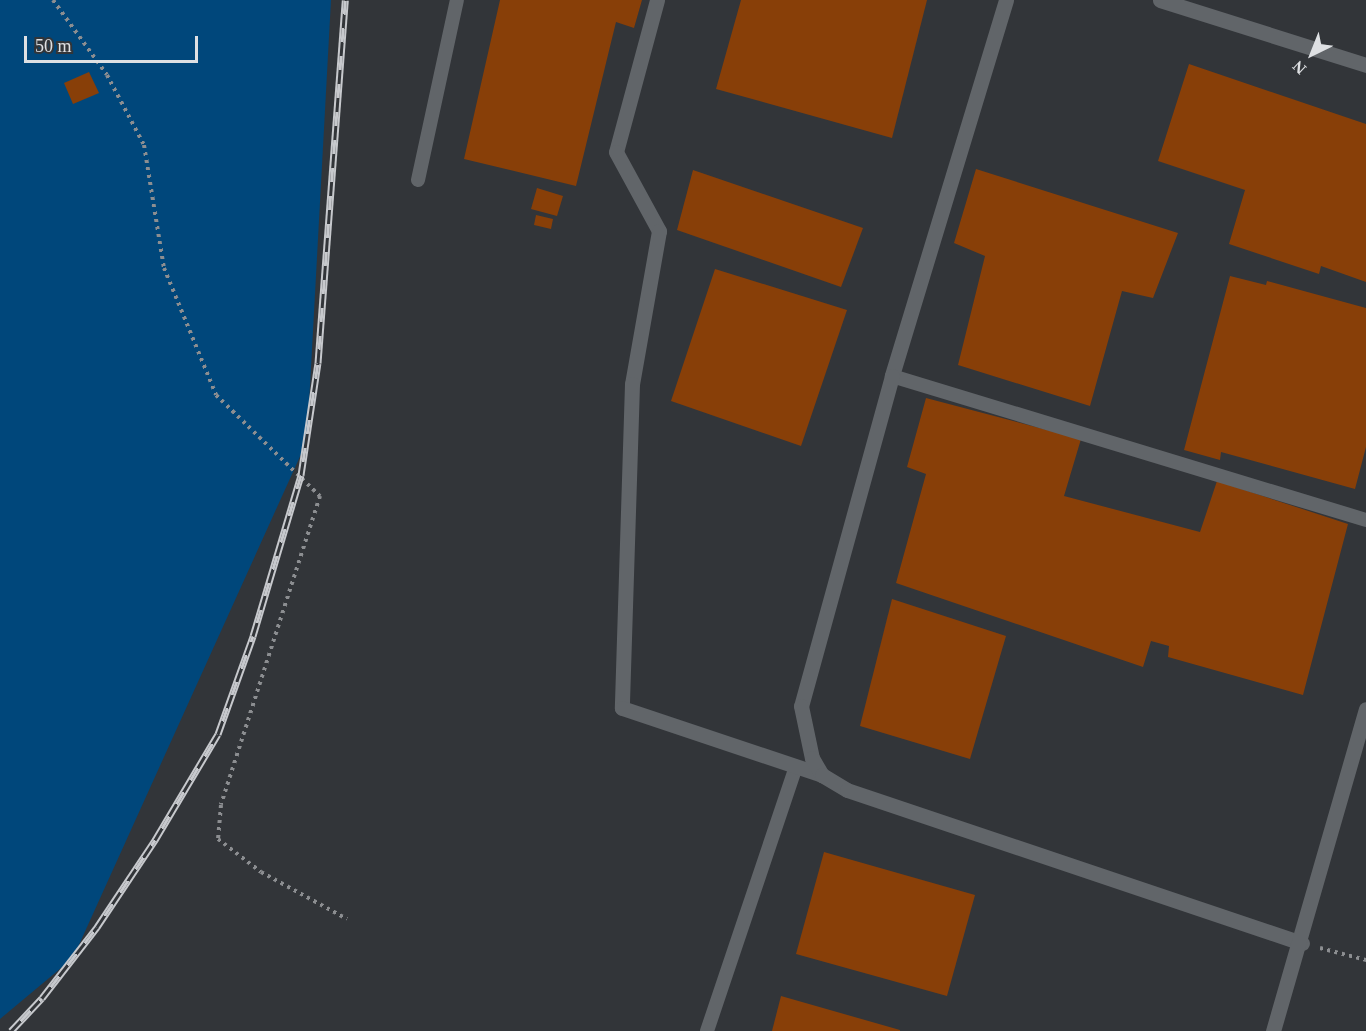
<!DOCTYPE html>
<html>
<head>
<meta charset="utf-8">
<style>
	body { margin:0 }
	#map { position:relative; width:1366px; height:1031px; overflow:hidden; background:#323539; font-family:"Times New Roman",serif }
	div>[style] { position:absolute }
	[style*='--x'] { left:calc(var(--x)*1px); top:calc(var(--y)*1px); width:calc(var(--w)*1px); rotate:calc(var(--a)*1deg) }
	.green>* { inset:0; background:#00477b }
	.building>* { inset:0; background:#883f08 }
	.path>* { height:4px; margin-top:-2px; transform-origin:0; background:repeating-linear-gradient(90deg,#8c8e91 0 3px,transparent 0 7.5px) }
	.service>* { height:14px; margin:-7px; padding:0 7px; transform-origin:7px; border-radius:7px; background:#616569 }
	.minor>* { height:15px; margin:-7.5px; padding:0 7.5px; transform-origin:7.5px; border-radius:7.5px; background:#616569 }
	.tertiary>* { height:15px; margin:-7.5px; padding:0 7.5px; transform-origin:7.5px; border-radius:7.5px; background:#616569 }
	.rail>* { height:7px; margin-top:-3.5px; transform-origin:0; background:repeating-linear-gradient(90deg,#323539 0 14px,#c7c9cd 0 28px); box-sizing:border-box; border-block:2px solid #c7c9cd }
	span { translate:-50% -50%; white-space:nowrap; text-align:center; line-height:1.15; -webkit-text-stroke:6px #323539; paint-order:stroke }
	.north { position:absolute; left:1282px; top:24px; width:60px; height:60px; -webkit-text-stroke:4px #323539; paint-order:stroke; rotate:223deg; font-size:16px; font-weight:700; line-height:24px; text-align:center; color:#dee0e3 }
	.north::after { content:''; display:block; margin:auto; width:21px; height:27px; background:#dee0e3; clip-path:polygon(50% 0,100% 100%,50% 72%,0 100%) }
	.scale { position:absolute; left:24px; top:36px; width:174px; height:27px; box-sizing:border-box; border:3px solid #dee0e3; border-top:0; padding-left:8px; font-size:18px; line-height:21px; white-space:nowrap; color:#dee0e3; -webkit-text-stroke:4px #323539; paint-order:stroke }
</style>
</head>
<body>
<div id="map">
	<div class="green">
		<i style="clip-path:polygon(0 0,331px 0,307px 441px,73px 958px,0 1019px)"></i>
	</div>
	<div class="building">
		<i style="clip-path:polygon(500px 0,642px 0,634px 28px,616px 22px,576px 186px,464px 159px)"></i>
		<i style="clip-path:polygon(741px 0,927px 0,892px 138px,716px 89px)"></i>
		<i style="clip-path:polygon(1189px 64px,1366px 124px,1366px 282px,1321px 266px,1319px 274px,1229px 244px,1245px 190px,1158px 161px)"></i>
		<i style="clip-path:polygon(89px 72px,99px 93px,73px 104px,64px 83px)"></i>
		<i style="clip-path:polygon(976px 169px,1178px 233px,1153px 298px,1122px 291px,1090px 406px,958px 365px,985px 256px,954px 243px)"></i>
		<i style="clip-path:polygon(693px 170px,863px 228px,841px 287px,677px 230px)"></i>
		<i style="clip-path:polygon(537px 188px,563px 196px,557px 216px,531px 209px)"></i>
		<i style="clip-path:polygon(536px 215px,553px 219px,551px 229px,534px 225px)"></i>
		<i style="clip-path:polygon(715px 269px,847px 310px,801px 446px,671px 401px)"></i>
		<i style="clip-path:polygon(1230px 276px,1266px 285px,1267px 281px,1366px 308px,1366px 447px,1355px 489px,1221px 452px,1220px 460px,1184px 450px)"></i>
		<i style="clip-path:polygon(926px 398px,1081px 439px,1064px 496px,1200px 532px,1217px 481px,1348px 524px,1303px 695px,1168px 657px,1169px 646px,1151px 641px,1143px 667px,896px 583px,926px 474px,907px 467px)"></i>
		<i style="clip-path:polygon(892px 599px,1006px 636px,970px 759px,860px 726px)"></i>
		<i style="clip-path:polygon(824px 852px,975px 895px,947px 996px,796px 954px)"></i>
		<i style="clip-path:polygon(781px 996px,900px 1030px,900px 1031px,772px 1031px)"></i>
	</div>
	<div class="path">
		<i style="--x:53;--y:0;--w:92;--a:54.2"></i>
		<i style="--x:107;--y:75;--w:79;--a:62.1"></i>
		<i style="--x:144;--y:145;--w:125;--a:80.8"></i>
		<i style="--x:164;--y:268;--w:137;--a:67.7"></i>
		<i style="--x:216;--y:395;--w:145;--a:44.2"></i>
		<i style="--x:320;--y:496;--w:324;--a:107.8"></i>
		<i style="--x:221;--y:805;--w:34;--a:95"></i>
		<i style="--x:218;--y:839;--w:54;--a:37.5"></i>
		<i style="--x:261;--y:872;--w:98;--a:28.7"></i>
		<i style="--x:1320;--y:948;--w:48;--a:14.6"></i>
	</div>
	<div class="service">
		<i style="--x:418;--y:180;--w:184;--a:-77.8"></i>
		<i style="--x:892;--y:376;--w:495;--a:16.9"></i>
		<i style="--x:707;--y:1031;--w:279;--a:-71.4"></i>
	</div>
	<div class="minor">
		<i style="--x:657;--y:0;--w:157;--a:105.1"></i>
		<i style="--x:616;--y:152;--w:90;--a:61.4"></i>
		<i style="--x:659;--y:231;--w:155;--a:100"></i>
		<i style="--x:632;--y:384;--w:324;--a:91.8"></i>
		<i style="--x:622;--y:708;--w:211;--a:18.5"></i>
		<i style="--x:1006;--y:0;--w:393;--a:106.9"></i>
		<i style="--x:892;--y:376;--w:342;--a:105.4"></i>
		<i style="--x:801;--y:706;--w:53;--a:78.1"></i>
		<i style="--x:812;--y:758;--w:20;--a:60"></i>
		<i style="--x:822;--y:775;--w:29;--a:31"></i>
		<i style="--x:847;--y:790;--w:480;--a:18.6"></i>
		<i style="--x:1160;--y:0;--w:216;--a:17.5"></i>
	</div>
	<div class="tertiary">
		<i style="--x:1273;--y:1031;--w:335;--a:-73.9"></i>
	</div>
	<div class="rail">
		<i style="--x:11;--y:1031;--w:45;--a:-46.8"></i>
		<i style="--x:42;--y:998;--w:90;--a:-52.2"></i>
		<i style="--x:97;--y:927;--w:105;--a:-56.3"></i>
		<i style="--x:155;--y:840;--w:123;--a:-59.3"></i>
		<i style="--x:218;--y:734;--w:104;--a:-70.3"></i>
		<i style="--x:253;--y:636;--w:168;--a:-73.4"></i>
		<i style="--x:301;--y:475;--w:113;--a:-81.4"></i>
		<i style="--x:318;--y:363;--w:364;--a:-85.7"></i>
	</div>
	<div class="north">N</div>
	<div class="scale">50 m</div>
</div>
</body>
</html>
